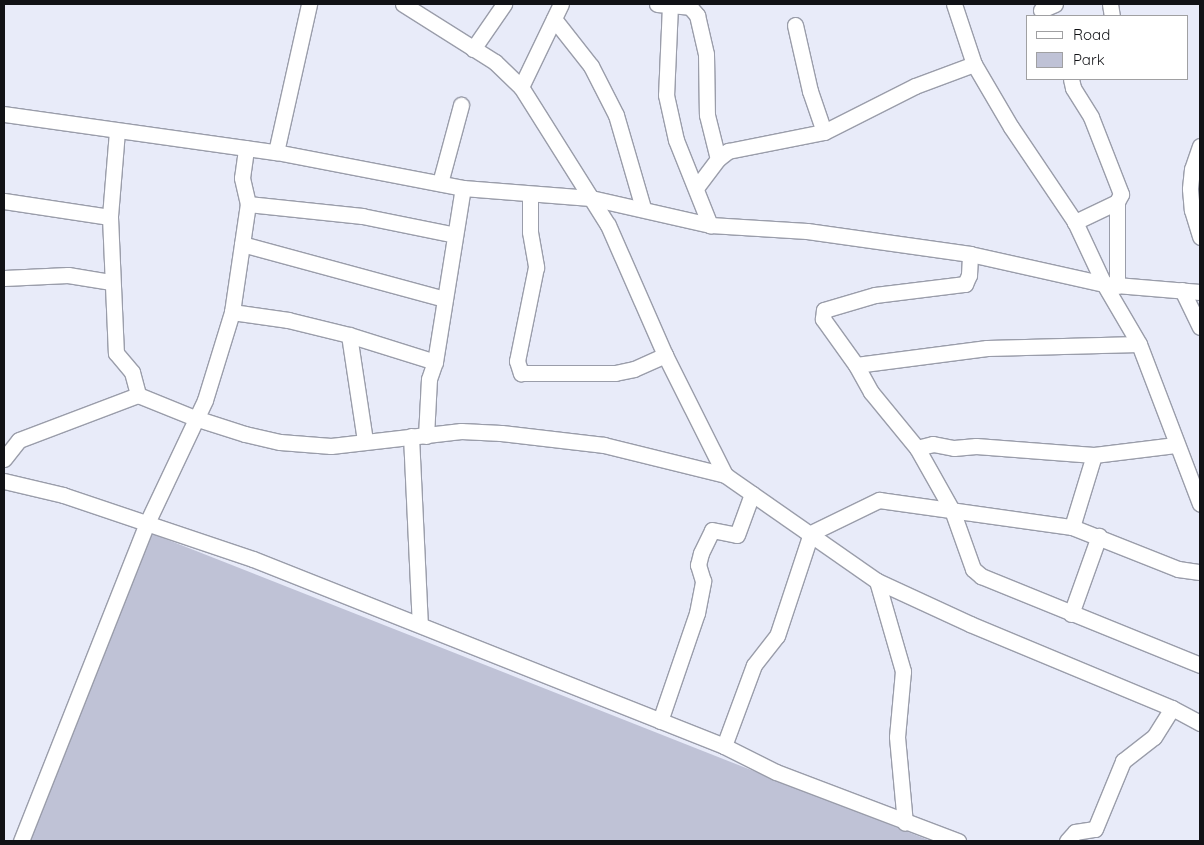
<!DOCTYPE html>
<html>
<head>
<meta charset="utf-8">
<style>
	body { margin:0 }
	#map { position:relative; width:1204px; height:845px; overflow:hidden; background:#e8ebf9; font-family:Quicksand,sans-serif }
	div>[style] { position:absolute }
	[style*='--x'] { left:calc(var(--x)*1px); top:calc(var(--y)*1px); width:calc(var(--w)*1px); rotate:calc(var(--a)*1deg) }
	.green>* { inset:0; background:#bfc2d6 }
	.roads { filter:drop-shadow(1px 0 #9a9daa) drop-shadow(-1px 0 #9a9daa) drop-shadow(0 1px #9a9daa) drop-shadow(0 -1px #9a9daa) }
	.minor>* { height:15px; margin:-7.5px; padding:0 7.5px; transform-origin:7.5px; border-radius:7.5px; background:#fff }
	span { translate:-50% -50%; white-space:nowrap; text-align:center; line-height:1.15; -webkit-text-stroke:5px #fff; paint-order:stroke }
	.frame { position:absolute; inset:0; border:5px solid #111216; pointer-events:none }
	.legend { position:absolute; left:1026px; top:15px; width:162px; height:65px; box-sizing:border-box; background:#fff; border:1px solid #a0a0a2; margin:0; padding:6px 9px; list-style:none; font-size:15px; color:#111216 }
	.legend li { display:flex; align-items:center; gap:10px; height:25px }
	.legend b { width:25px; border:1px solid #a0a0a2 }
</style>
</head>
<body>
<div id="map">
	<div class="green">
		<i style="clip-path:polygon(148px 532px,931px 841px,25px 841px)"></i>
	</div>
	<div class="roads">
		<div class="minor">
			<i style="--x:403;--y:4;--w:109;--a:32.2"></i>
			<i style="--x:495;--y:62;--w:36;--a:44"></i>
			<i style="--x:521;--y:87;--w:163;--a:57.8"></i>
			<i style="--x:608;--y:225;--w:142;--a:66.3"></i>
			<i style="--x:665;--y:355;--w:134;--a:63.4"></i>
			<i style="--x:725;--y:475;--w:185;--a:34.9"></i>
			<i style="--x:877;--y:581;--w:102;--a:24.8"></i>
			<i style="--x:970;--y:624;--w:219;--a:22.6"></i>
			<i style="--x:1172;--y:708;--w:32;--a:28"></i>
			<i style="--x:657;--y:4;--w:33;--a:5"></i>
			<i style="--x:690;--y:7;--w:11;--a:49"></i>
			<i style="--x:697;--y:15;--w:40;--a:77"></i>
			<i style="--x:706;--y:54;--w:61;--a:89.1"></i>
			<i style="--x:707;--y:115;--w:45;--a:76"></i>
			<i style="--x:954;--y:4;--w:63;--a:71.6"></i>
			<i style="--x:974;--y:64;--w:73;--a:59.6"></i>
			<i style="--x:1011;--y:127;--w:115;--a:56"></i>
			<i style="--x:1075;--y:222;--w:68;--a:64.9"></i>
			<i style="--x:1104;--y:284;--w:69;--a:59.7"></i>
			<i style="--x:1139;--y:344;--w:171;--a:69.1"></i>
			<i style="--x:1110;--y:4;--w:12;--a:81"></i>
			<i style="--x:670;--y:5;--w:90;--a:92.5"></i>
			<i style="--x:666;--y:95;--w:46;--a:77.5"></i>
			<i style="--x:676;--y:140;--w:92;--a:68.2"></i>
			<i style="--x:1041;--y:10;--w:15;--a:-23"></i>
			<i style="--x:554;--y:19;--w:60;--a:51.8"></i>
			<i style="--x:591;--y:66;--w:55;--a:63"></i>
			<i style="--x:616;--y:115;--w:97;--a:73.8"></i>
			<i style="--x:795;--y:25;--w:68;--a:77.2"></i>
			<i style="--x:810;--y:91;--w:43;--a:71.1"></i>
			<i style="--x:473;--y:49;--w:55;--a:-55.4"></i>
			<i style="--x:1071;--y:79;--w:9;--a:77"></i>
			<i style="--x:1073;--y:88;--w:34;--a:58"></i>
			<i style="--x:1091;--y:117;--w:83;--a:68.7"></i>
			<i style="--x:1121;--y:194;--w:9;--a:117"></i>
			<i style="--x:1117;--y:202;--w:47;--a:154.5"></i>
			<i style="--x:521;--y:87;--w:92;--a:-64.3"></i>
			<i style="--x:4;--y:114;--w:275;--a:8"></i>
			<i style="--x:276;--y:152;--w:190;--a:10.9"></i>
			<i style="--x:463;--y:188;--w:128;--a:4.5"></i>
			<i style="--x:591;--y:198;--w:122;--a:12.8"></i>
			<i style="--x:710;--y:225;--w:97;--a:3.5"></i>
			<i style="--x:807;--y:231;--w:165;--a:8"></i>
			<i style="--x:970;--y:254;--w:137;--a:12.6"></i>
			<i style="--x:1104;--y:284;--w:96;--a:4.8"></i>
			<i style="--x:117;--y:131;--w:86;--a:94.7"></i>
			<i style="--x:110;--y:217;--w:136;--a:87.5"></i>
			<i style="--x:116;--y:353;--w:25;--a:50"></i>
			<i style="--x:132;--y:372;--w:24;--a:75"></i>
			<i style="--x:1200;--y:146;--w:24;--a:109"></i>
			<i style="--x:1192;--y:169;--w:20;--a:96"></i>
			<i style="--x:1190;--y:189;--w:21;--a:85"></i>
			<i style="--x:1192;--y:210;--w:28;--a:73"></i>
			<i style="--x:276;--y:152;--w:152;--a:-77.4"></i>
			<i style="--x:440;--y:183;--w:81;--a:-74.9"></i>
			<i style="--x:696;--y:188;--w:36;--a:-53"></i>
			<i style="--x:718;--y:159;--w:13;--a:-39"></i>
			<i style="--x:728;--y:151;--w:98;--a:-11.2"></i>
			<i style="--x:824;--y:132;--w:102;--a:-26.8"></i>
			<i style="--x:915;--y:86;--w:63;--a:-20.4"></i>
			<i style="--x:530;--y:194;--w:38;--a:90"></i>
			<i style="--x:530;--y:232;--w:36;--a:80"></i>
			<i style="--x:536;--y:267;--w:96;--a:101.4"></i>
			<i style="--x:517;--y:361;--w:13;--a:72"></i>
			<i style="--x:521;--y:373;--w:94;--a:0"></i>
			<i style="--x:615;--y:373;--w:19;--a:-12"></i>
			<i style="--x:634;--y:369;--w:34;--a:-24"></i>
			<i style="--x:4;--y:201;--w:107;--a:8.6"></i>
			<i style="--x:1117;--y:202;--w:84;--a:90"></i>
			<i style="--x:248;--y:204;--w:115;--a:6"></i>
			<i style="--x:362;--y:216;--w:95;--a:11.5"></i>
			<i style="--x:242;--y:244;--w:210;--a:15.2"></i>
			<i style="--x:4;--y:278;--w:64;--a:-2.7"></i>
			<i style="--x:68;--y:275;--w:44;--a:9.2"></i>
			<i style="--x:1182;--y:290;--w:41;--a:64.1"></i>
			<i style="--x:232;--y:312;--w:57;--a:8.1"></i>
			<i style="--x:288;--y:320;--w:63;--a:13.8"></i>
			<i style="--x:349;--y:335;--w:90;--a:17.4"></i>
			<i style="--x:349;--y:335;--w:107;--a:81.4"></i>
			<i style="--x:1139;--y:344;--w:152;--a:178.5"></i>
			<i style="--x:987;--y:348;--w:132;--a:172.6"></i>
			<i style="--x:856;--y:365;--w:31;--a:61"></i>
			<i style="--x:871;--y:392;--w:72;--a:50.6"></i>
			<i style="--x:917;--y:448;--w:71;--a:60.6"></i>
			<i style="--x:952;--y:510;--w:63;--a:70.4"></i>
			<i style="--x:973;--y:569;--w:11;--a:41"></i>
			<i style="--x:981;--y:576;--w:236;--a:22.1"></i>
			<i style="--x:856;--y:365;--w:57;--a:-125.7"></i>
			<i style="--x:823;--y:319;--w:9;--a:-84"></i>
			<i style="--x:824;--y:310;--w:53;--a:-16.4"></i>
			<i style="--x:875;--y:295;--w:91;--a:-7"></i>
			<i style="--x:965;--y:284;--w:10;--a:-66"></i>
			<i style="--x:969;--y:275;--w:21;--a:-87"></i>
			<i style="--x:411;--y:436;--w:188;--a:87.3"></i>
			<i style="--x:426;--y:436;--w:57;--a:-87"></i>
			<i style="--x:429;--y:379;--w:18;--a:-71"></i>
			<i style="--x:435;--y:362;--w:176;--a:-80.9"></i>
			<i style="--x:917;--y:448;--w:16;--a:-14"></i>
			<i style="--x:933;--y:444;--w:21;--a:11"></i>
			<i style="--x:954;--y:448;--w:22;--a:-5"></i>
			<i style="--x:976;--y:446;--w:118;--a:4.4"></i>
			<i style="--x:1094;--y:455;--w:82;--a:-7"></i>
			<i style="--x:4;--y:459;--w:24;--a:-52"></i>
			<i style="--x:19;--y:440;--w:127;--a:-20.7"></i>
			<i style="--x:138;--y:395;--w:61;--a:22"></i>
			<i style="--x:195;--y:418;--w:52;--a:17.7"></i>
			<i style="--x:245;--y:434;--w:36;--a:13"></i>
			<i style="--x:280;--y:442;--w:51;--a:4.5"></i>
			<i style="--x:331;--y:446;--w:131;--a:-6.6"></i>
			<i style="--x:461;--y:431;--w:40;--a:2.9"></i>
			<i style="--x:501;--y:433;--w:104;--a:6.6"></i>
			<i style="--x:604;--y:445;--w:125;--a:13.9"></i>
			<i style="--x:4;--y:481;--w:61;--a:13.3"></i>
			<i style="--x:63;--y:495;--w:200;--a:18.6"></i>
			<i style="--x:253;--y:559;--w:507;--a:21.65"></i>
			<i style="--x:724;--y:746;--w:58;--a:26.6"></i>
			<i style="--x:776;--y:772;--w:195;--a:20.8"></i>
			<i style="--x:1072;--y:527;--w:75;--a:-73"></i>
			<i style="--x:877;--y:581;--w:94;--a:73.9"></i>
			<i style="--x:903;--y:671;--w:66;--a:95.2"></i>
			<i style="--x:897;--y:737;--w:86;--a:84.7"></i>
			<i style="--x:1071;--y:614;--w:83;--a:-70.3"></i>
			<i style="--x:660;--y:721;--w:114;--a:-71.1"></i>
			<i style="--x:697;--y:613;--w:33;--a:-79"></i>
			<i style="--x:703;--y:581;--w:17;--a:-107"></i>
			<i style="--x:698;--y:565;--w:12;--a:-76"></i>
			<i style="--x:701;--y:553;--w:25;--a:-64"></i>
			<i style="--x:712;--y:530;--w:25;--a:11"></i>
			<i style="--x:737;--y:535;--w:44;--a:-69.9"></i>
			<i style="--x:724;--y:746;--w:86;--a:-69.7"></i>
			<i style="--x:754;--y:665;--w:37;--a:-52"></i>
			<i style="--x:777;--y:636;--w:108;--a:-71.7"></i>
			<i style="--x:811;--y:533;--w:76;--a:-25.9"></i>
			<i style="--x:879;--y:500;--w:195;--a:8"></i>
			<i style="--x:1072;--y:527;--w:114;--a:21.6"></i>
			<i style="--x:1178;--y:569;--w:22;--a:8"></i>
			<i style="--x:21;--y:841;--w:340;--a:-68.4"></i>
			<i style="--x:146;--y:525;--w:138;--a:-64.7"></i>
			<i style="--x:205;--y:400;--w:92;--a:-72.9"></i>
			<i style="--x:232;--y:312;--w:109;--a:-81.6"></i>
			<i style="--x:248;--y:204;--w:27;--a:-103"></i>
			<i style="--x:242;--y:178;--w:30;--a:-82"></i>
			<i style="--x:1067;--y:841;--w:12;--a:-48"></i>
			<i style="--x:1075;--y:832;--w:20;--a:-9"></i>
			<i style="--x:1095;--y:829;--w:74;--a:-67.6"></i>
			<i style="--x:1123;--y:761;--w:39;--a:-38"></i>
			<i style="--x:1154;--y:737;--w:34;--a:-58"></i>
		</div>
	</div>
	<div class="frame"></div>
	<ul class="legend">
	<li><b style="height:6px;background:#fff"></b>Road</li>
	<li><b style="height:14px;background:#bfc2d6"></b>Park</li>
	</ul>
</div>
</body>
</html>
